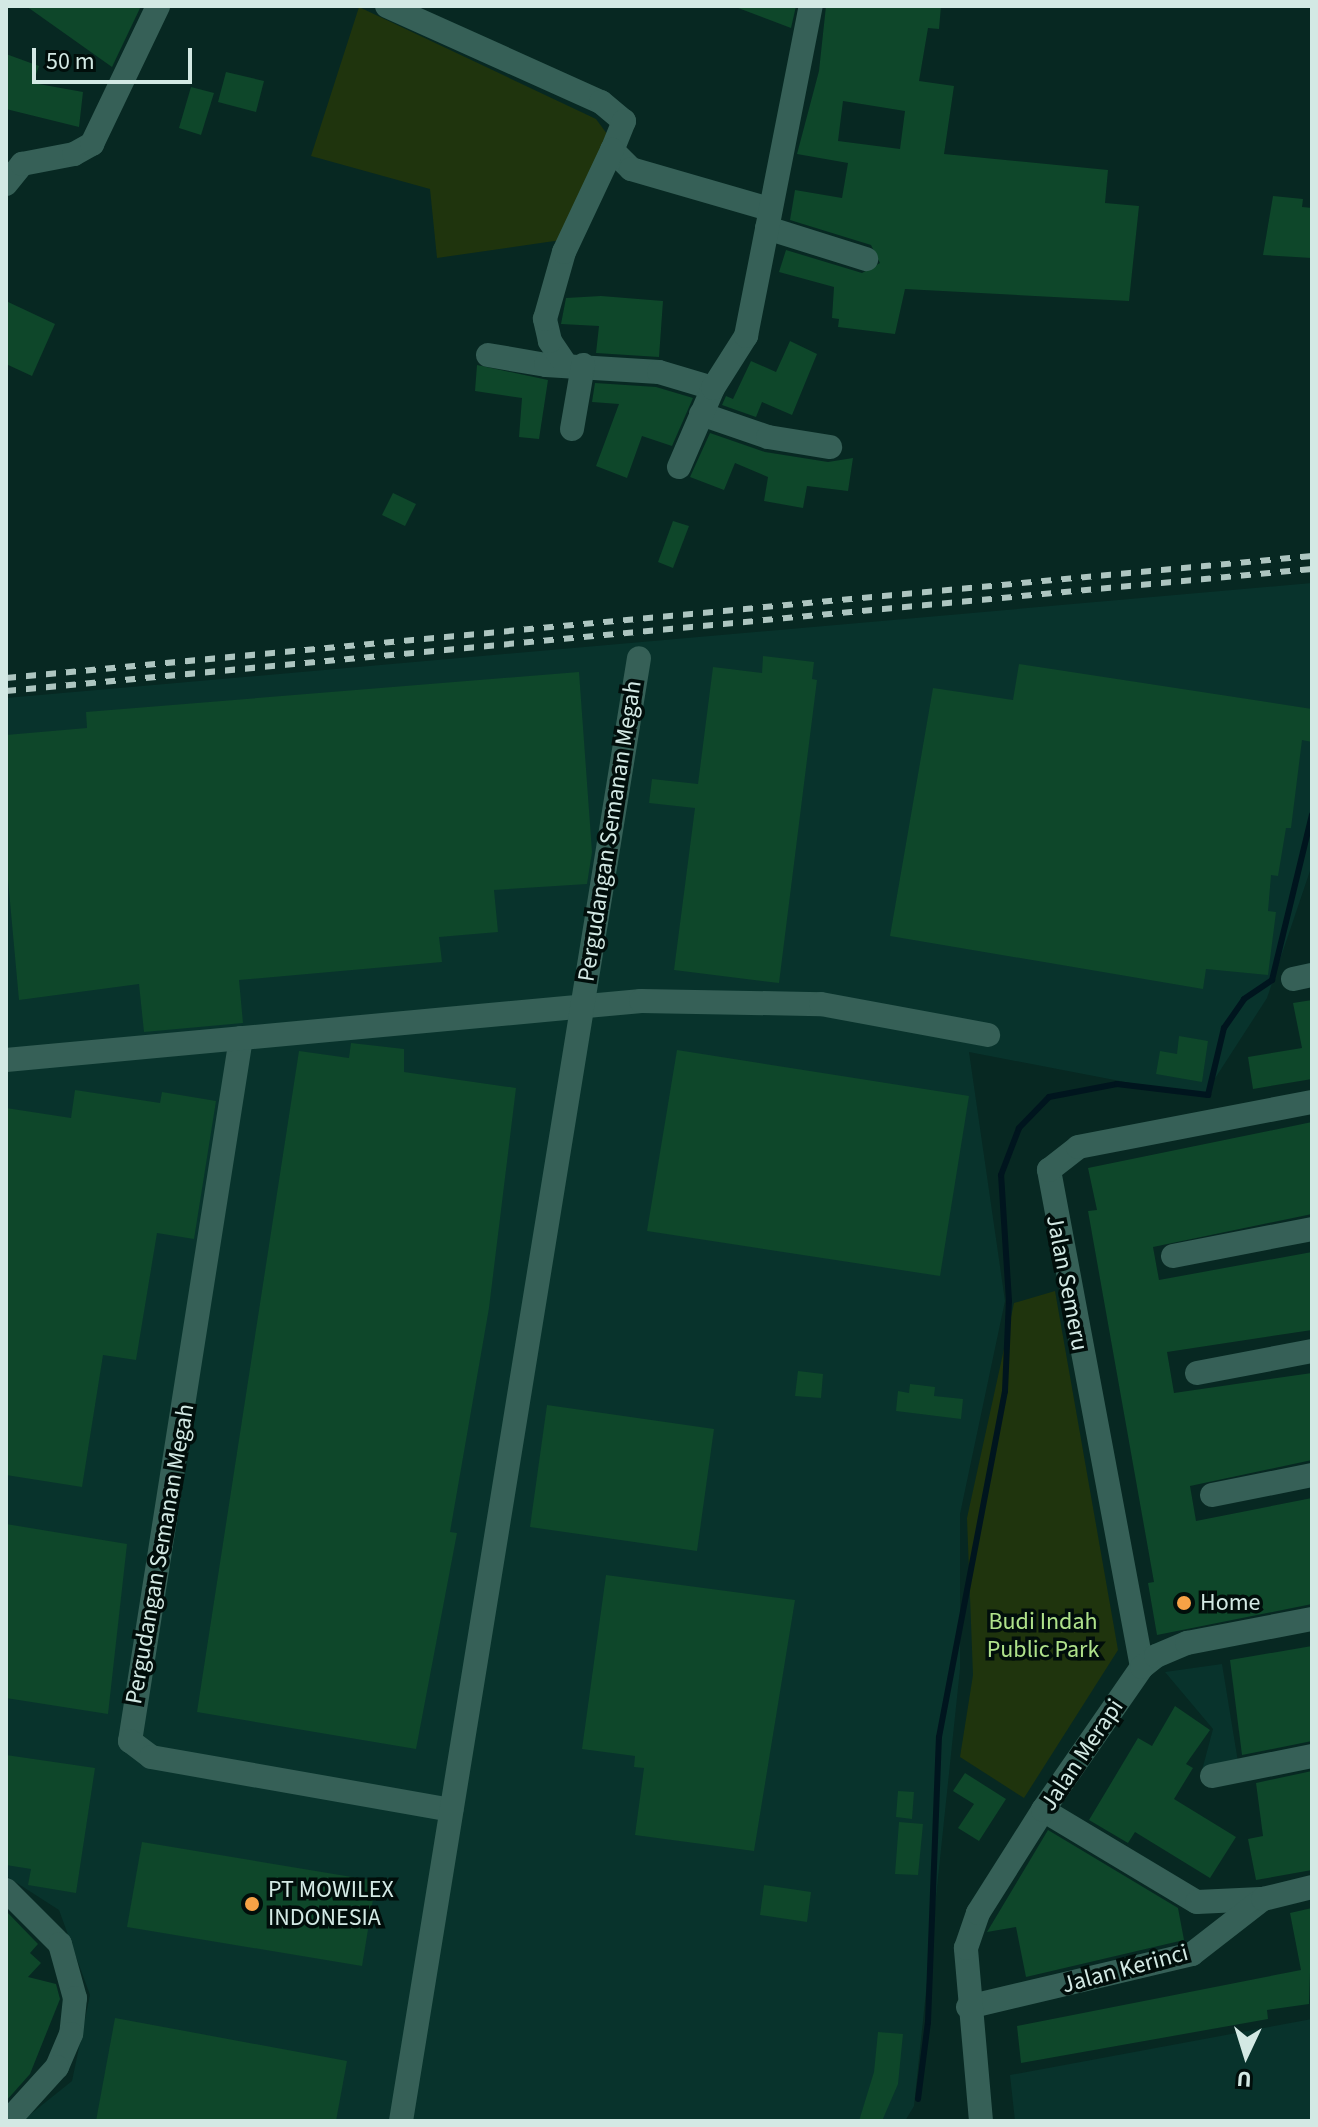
<!DOCTYPE html>
<html>
<head>
<meta charset="utf-8">
<style>
	body { margin:0 }
	#map { position:relative; width:1318px; height:2127px; overflow:hidden; background:#072822; font-family:"Source Sans 3",sans-serif }
	div>[style] { position:absolute }
	[style*='--x'] { left:calc(var(--x)*1px); top:calc(var(--y)*1px); width:calc(var(--w)*1px); rotate:calc(var(--a)*1deg) }
	.built>* { inset:0; background:#08332c }
	.green>* { inset:0; background:#1f340d }
	.stream>* { height:6px; margin:-3px; padding:0 3px; transform-origin:3px; border-radius:3px; background:#00151e }
	.building>* { inset:0; background:#0e472a }
	.minor>* { height:24px; margin:-12px; padding:0 12px; transform-origin:12px; border-radius:12px; background:#366057 }
	.rail>* { height:6px; margin-top:-3px; transform-origin:0; background:repeating-linear-gradient(90deg,#adc5c0 0 10px,transparent 0 20px) }
	.dots>* { width:22px; height:22px; translate:-50% -50%; box-sizing:border-box; border:4px solid #010e0b; border-radius:50% }
	span { translate:-50% -50%; white-space:nowrap; text-align:center; line-height:1.15; -webkit-text-stroke:7px #010e0b; paint-order:stroke }
	.street-label { font-size:24px; color:#d3e9e4 }
	.poi-label { font-size:24px; color:#d3e9e4 }
	.left { translate:0 -50%; text-align:left }
	.park-label { font-size:24px; color:#afe28b }
	.frame { position:absolute; inset:0; border:8px solid #d3e9e4; pointer-events:none }
	.north { position:absolute; left:1206px; top:2015px; width:80px; height:80px; -webkit-text-stroke:6px #010e0b; paint-order:stroke; rotate:184deg; font-size:22px; font-weight:700; line-height:32px; text-align:center; color:#d3e9e4 }
	.north::after { content:''; display:block; margin:auto; width:28px; height:36px; background:#d3e9e4; clip-path:polygon(50% 0,100% 100%,50% 72%,0 100%) }
	.scale { position:absolute; left:32px; top:48px; width:160px; height:36px; box-sizing:border-box; border:4px solid #d3e9e4; border-top:0; padding-left:10px; font-size:24px; line-height:28px; white-space:nowrap; color:#d3e9e4; -webkit-text-stroke:6px #010e0b; paint-order:stroke }
</style>
</head>
<body>
<div id="map">
	<div class="built">
		<i style="clip-path:polygon(1312px 583px,1312px 865px,1267px 998px,1203px 1097px,969px 1052px,1005px 1301px,960px 1514px,960px 1669px,914px 2106px,905px 2121px,22px 2121px,72px 2081px,90px 1995px,59px 1910px,6px 1876px,6px 698px)"></i>
		<i style="clip-path:polygon(1222px 1664px,1239px 1768px,1201px 1774px,1213px 1729px,1165px 1672px)"></i>
		<i style="clip-path:polygon(1312px 2019px,1312px 2121px,1015px 2121px,1010px 2075px)"></i>
	</div>
	<div class="green">
		<i style="clip-path:polygon(359px 7px,596px 119px,610px 138px,582px 237px,437px 258px,430px 189px,311px 156px)"></i>
		<i style="clip-path:polygon(1055px 1291px,1118px 1650px,1024px 1798px,960px 1757px,973px 1675px,967px 1518px,1014px 1303px)"></i>
	</div>
	<div class="stream">
		<i style="--x:918;--y:2099;--w:78;--a:-82.6"></i>
		<i style="--x:928;--y:2022;--w:285;--a:-87.8"></i>
		<i style="--x:939;--y:1737;--w:352;--a:-79.2"></i>
		<i style="--x:1005;--y:1391;--w:90;--a:-87.5"></i>
		<i style="--x:1009;--y:1301;--w:126;--a:-93.6"></i>
		<i style="--x:1001;--y:1175;--w:50;--a:-69"></i>
		<i style="--x:1019;--y:1128;--w:43;--a:-45.9"></i>
		<i style="--x:1049;--y:1097;--w:69;--a:-10.8"></i>
		<i style="--x:1117;--y:1084;--w:92;--a:6.9"></i>
		<i style="--x:1208;--y:1095;--w:69;--a:-76.6"></i>
		<i style="--x:1224;--y:1028;--w:35;--a:-55"></i>
		<i style="--x:1244;--y:999;--w:34;--a:-34"></i>
		<i style="--x:1272;--y:980;--w:170;--a:-76.4"></i>
	</div>
	<div class="building">
		<i style="clip-path:polygon(26px 6px,141px 6px,112px 67px)"></i>
		<i style="clip-path:polygon(733px 6px,796px 6px,791px 28px)"></i>
		<i style="clip-path:polygon(evenodd,826px 6px,941px 6px,939px 29px,928px 28px,919px 81px,954px 86px,944px 154px,1108px 170px,1105px 203px,1139px 206px,1129px 301px,905px 289px,895px 334px,838px 327px,839px 319px,832px 318px,834px 287px,779px 272px,786px 250px,862px 273px,880px 263px,871px 245px,790px 220px,795px 190px,842px 198px,848px 163px,797px 154px,819px 71px,826px 6px,843px 101px,905px 111px,900px 149px,838px 141px,843px 101px)"></i>
		<i style="clip-path:polygon(6px 54px,39px 66px,33px 83px,83px 92px,79px 127px,6px 109px)"></i>
		<i style="clip-path:polygon(226px 72px,264px 81px,256px 112px,218px 102px)"></i>
		<i style="clip-path:polygon(191px 87px,214px 93px,201px 135px,179px 128px)"></i>
		<i style="clip-path:polygon(1273px 196px,1303px 199px,1302px 207px,1312px 208px,1312px 258px,1263px 255px)"></i>
		<i style="clip-path:polygon(601px 296px,663px 301px,659px 357px,596px 353px,599px 326px,561px 324px,566px 298px)"></i>
		<i style="clip-path:polygon(6px 301px,55px 324px,32px 376px,6px 364px)"></i>
		<i style="clip-path:polygon(790px 341px,817px 354px,792px 415px,762px 402px,756px 417px,722px 405px,726px 396px,733px 399px,751px 361px,776px 372px)"></i>
		<i style="clip-path:polygon(477px 365px,548px 380px,539px 439px,519px 437px,522px 398px,475px 391px)"></i>
		<i style="clip-path:polygon(595px 383px,656px 387px,693px 398px,672px 446px,642px 436px,627px 478px,596px 466px,619px 404px,592px 402px)"></i>
		<i style="clip-path:polygon(710px 433px,765px 452px,828px 462px,853px 458px,848px 491px,807px 486px,803px 508px,764px 501px,768px 477px,735px 463px,724px 490px,690px 477px)"></i>
		<i style="clip-path:polygon(393px 493px,416px 504px,405px 526px,382px 515px)"></i>
		<i style="clip-path:polygon(673px 521px,689px 526px,673px 568px,658px 562px)"></i>
		<i style="clip-path:polygon(763px 656px,814px 662px,812px 679px,817px 680px,779px 983px,674px 970px,695px 808px,649px 803px,652px 779px,698px 784px,713px 667px,762px 673px)"></i>
		<i style="clip-path:polygon(1019px 664px,1312px 709px,1312px 742px,1302px 740px,1291px 828px,1286px 828px,1278px 876px,1271px 875px,1268px 911px,1276px 912px,1268px 975px,1206px 969px,1203px 989px,890px 936px,933px 688px,1013px 700px)"></i>
		<i style="clip-path:polygon(579px 672px,592px 852px,587px 884px,494px 890px,498px 932px,439px 937px,442px 962px,239px 980px,243px 1023px,144px 1032px,139px 984px,19px 1000px,6px 858px,6px 735px,87px 728px,86px 712px)"></i>
		<i style="clip-path:polygon(1312px 1000px,1312px 1079px,1253px 1089px,1248px 1057px,1302px 1048px,1293px 1003px)"></i>
		<i style="clip-path:polygon(1179px 1036px,1208px 1041px,1202px 1082px,1156px 1074px,1160px 1051px,1177px 1054px)"></i>
		<i style="clip-path:polygon(351px 1043px,404px 1049px,404px 1072px,516px 1088px,489px 1308px,450px 1532px,457px 1533px,416px 1749px,197px 1712px,299px 1051px,349px 1058px)"></i>
		<i style="clip-path:polygon(677px 1050px,969px 1096px,940px 1276px,647px 1231px)"></i>
		<i style="clip-path:polygon(75px 1090px,160px 1103px,162px 1092px,216px 1101px,194px 1239px,157px 1233px,136px 1360px,103px 1355px,82px 1487px,6px 1475px,6px 1108px,71px 1118px)"></i>
		<i style="clip-path:polygon(1312px 1122px,1312px 1214px,1153px 1247px,1159px 1280px,1312px 1252px,1312px 1330px,1167px 1352px,1174px 1393px,1312px 1373px,1312px 1460px,1190px 1486px,1196px 1521px,1312px 1498px,1312px 1604px,1157px 1635px,1148px 1583px,1154px 1582px,1088px 1211px,1097px 1210px,1088px 1168px)"></i>
		<i style="clip-path:polygon(798px 1371px,823px 1374px,821px 1398px,795px 1396px)"></i>
		<i style="clip-path:polygon(910px 1384px,935px 1387px,934px 1396px,963px 1399px,961px 1419px,896px 1411px,898px 1391px,909px 1393px)"></i>
		<i style="clip-path:polygon(547px 1405px,714px 1429px,697px 1551px,530px 1527px)"></i>
		<i style="clip-path:polygon(6px 1524px,127px 1544px,108px 1714px,6px 1698px)"></i>
		<i style="clip-path:polygon(606px 1575px,795px 1600px,754px 1851px,635px 1835px,644px 1768px,634px 1767px,635px 1756px,582px 1749px)"></i>
		<i style="clip-path:polygon(1312px 1646px,1312px 1741px,1242px 1755px,1230px 1660px)"></i>
		<i style="clip-path:polygon(1175px 1706px,1210px 1730px,1186px 1764px,1193px 1768px,1174px 1799px,1236px 1837px,1210px 1878px,1135px 1832px,1128px 1843px,1089px 1820px,1138px 1738px,1152px 1746px)"></i>
		<i style="clip-path:polygon(6px 1755px,95px 1768px,76px 1893px,28px 1885px,31px 1869px,6px 1865px)"></i>
		<i style="clip-path:polygon(1312px 1771px,1312px 1870px,1256px 1880px,1248px 1839px,1263px 1836px,1256px 1783px)"></i>
		<i style="clip-path:polygon(965px 1773px,1006px 1799px,979px 1841px,958px 1828px,974px 1804px,953px 1791px)"></i>
		<i style="clip-path:polygon(898px 1791px,914px 1792px,912px 1819px,896px 1817px)"></i>
		<i style="clip-path:polygon(899px 1822px,923px 1824px,918px 1875px,895px 1874px)"></i>
		<i style="clip-path:polygon(1048px 1830px,1178px 1908px,1184px 1940px,1026px 1977px,1016px 1927px,987px 1932px)"></i>
		<i style="clip-path:polygon(142px 1842px,376px 1881px,362px 1966px,127px 1927px)"></i>
		<i style="clip-path:polygon(764px 1885px,811px 1892px,807px 1922px,760px 1915px)"></i>
		<i style="clip-path:polygon(1312px 1908px,1309px 2004px,1267px 2010px,1268px 2019px,1021px 2063px,1017px 2026px,1301px 1970px,1290px 1913px)"></i>
		<i style="clip-path:polygon(6px 1911px,38px 1944px,30px 1953px,41px 1963px,28px 1977px,56px 1984px,60px 1999px,30px 2074px,6px 2101px)"></i>
		<i style="clip-path:polygon(115px 2018px,347px 2061px,336px 2121px,96px 2121px)"></i>
		<i style="clip-path:polygon(878px 2032px,903px 2034px,898px 2084px,882px 2121px,859px 2121px,874px 2072px)"></i>
	</div>
	<div class="minor">
		<i style="--x:387;--y:6;--w:235;--a:24.2"></i>
		<i style="--x:601;--y:102;--w:30;--a:40"></i>
		<i style="--x:624;--y:121;--w:31;--a:112"></i>
		<i style="--x:612;--y:150;--w:27;--a:45"></i>
		<i style="--x:631;--y:169;--w:145;--a:16.1"></i>
		<i style="--x:6;--y:184;--w:26;--a:-51"></i>
		<i style="--x:22;--y:164;--w:53;--a:-10.9"></i>
		<i style="--x:74;--y:154;--w:21;--a:-29"></i>
		<i style="--x:92;--y:144;--w:153;--a:-64.4"></i>
		<i style="--x:767;--y:228;--w:104;--a:17.4"></i>
		<i style="--x:488;--y:355;--w:59;--a:9.8"></i>
		<i style="--x:546;--y:365;--w:113;--a:3.5"></i>
		<i style="--x:659;--y:372;--w:56;--a:16.5"></i>
		<i style="--x:566;--y:365;--w:29;--a:-124"></i>
		<i style="--x:550;--y:341;--w:23;--a:-103"></i>
		<i style="--x:545;--y:319;--w:70;--a:-74.2"></i>
		<i style="--x:564;--y:252;--w:113;--a:-64.8"></i>
		<i style="--x:701;--y:414;--w:71;--a:18.9"></i>
		<i style="--x:768;--y:437;--w:63;--a:9.2"></i>
		<i style="--x:572;--y:429;--w:65;--a:-80.2"></i>
		<i style="--x:679;--y:467;--w:86;--a:-66.7"></i>
		<i style="--x:713;--y:388;--w:62;--a:-57.6"></i>
		<i style="--x:746;--y:336;--w:336;--a:-78.9"></i>
		<i style="--x:1293;--y:979;--w:19;--a:-12"></i>
		<i style="--x:241;--y:1038;--w:712;--a:98.97"></i>
		<i style="--x:130;--y:1741;--w:26;--a:37"></i>
		<i style="--x:151;--y:1757;--w:305;--a:10"></i>
		<i style="--x:6;--y:1060;--w:638;--a:-5.31"></i>
		<i style="--x:641;--y:1001;--w:180;--a:1"></i>
		<i style="--x:821;--y:1004;--w:170;--a:10.5"></i>
		<i style="--x:1173;--y:1256;--w:142;--a:-11"></i>
		<i style="--x:1197;--y:1373;--w:117;--a:-10.8"></i>
		<i style="--x:1212;--y:1495;--w:102;--a:-11.3"></i>
		<i style="--x:1142;--y:1667;--w:506;--a:-100.6"></i>
		<i style="--x:1049;--y:1170;--w:37;--a:-38"></i>
		<i style="--x:1078;--y:1147;--w:238;--a:-10.9"></i>
		<i style="--x:1212;--y:1776;--w:102;--a:-11.3"></i>
		<i style="--x:1043;--y:1810;--w:179;--a:30.9"></i>
		<i style="--x:1197;--y:1902;--w:64;--a:-2.7"></i>
		<i style="--x:6;--y:1890;--w:76;--a:45"></i>
		<i style="--x:60;--y:1944;--w:56;--a:74.5"></i>
		<i style="--x:75;--y:1998;--w:36;--a:96"></i>
		<i style="--x:71;--y:2034;--w:36;--a:113"></i>
		<i style="--x:57;--y:2067;--w:73;--a:132.2"></i>
		<i style="--x:968;--y:2007;--w:230;--a:-13.3"></i>
		<i style="--x:1192;--y:1954;--w:90;--a:-37.8"></i>
		<i style="--x:1263;--y:1899;--w:50;--a:-13.8"></i>
		<i style="--x:401;--y:2121;--w:1482;--a:-80.76"></i>
		<i style="--x:981;--y:2121;--w:174;--a:-95"></i>
		<i style="--x:966;--y:1948;--w:37;--a:-71"></i>
		<i style="--x:978;--y:1913;--w:122;--a:-57.7"></i>
		<i style="--x:1043;--y:1810;--w:174;--a:-55.3"></i>
		<i style="--x:1142;--y:1667;--w:18;--a:-38"></i>
		<i style="--x:1156;--y:1656;--w:34;--a:-23"></i>
		<i style="--x:1187;--y:1643;--w:127;--a:-10.9"></i>
	</div>
	<div class="rail">
		<i style="--x:6;--y:678;--w:1312;--a:-5.34"></i>
		<i style="--x:6;--y:691;--w:1312;--a:-5.34"></i>
	</div>
	<div class="dots">
		<i style="left:1184px;top:1603px;background:#f6a246"></i>
		<i style="left:252px;top:1904px;background:#f6a246"></i>
	</div>
	<div class="street-label">
		<span style="left:610px;top:831px;rotate:-81deg">Pergudangan Semanan Megah</span>
		<span style="left:1067px;top:1283px;rotate:79deg">Jalan Semeru</span>
		<span style="left:160px;top:1554px;rotate:-80deg">Pergudangan Semanan Megah</span>
		<span style="left:1082px;top:1755px;rotate:-56deg">Jalan Merapi</span>
		<span style="left:1125px;top:1969px;rotate:-15deg">Jalan Kerinci</span>
	</div>
	<div class="poi-label">
		<span class="left" style="left:1200px;top:1603px">Home</span>
		<span class="left" style="left:268px;top:1904px">PT MOWILEX<br>INDONESIA</span>
	</div>
	<div class="park-label">
		<span style="left:1043px;top:1636px">Budi Indah<br>Public Park</span>
	</div>
	<div class="frame"></div>
	<div class="north">U</div>
	<div class="scale">50 m</div>
</div>
</body>
</html>
